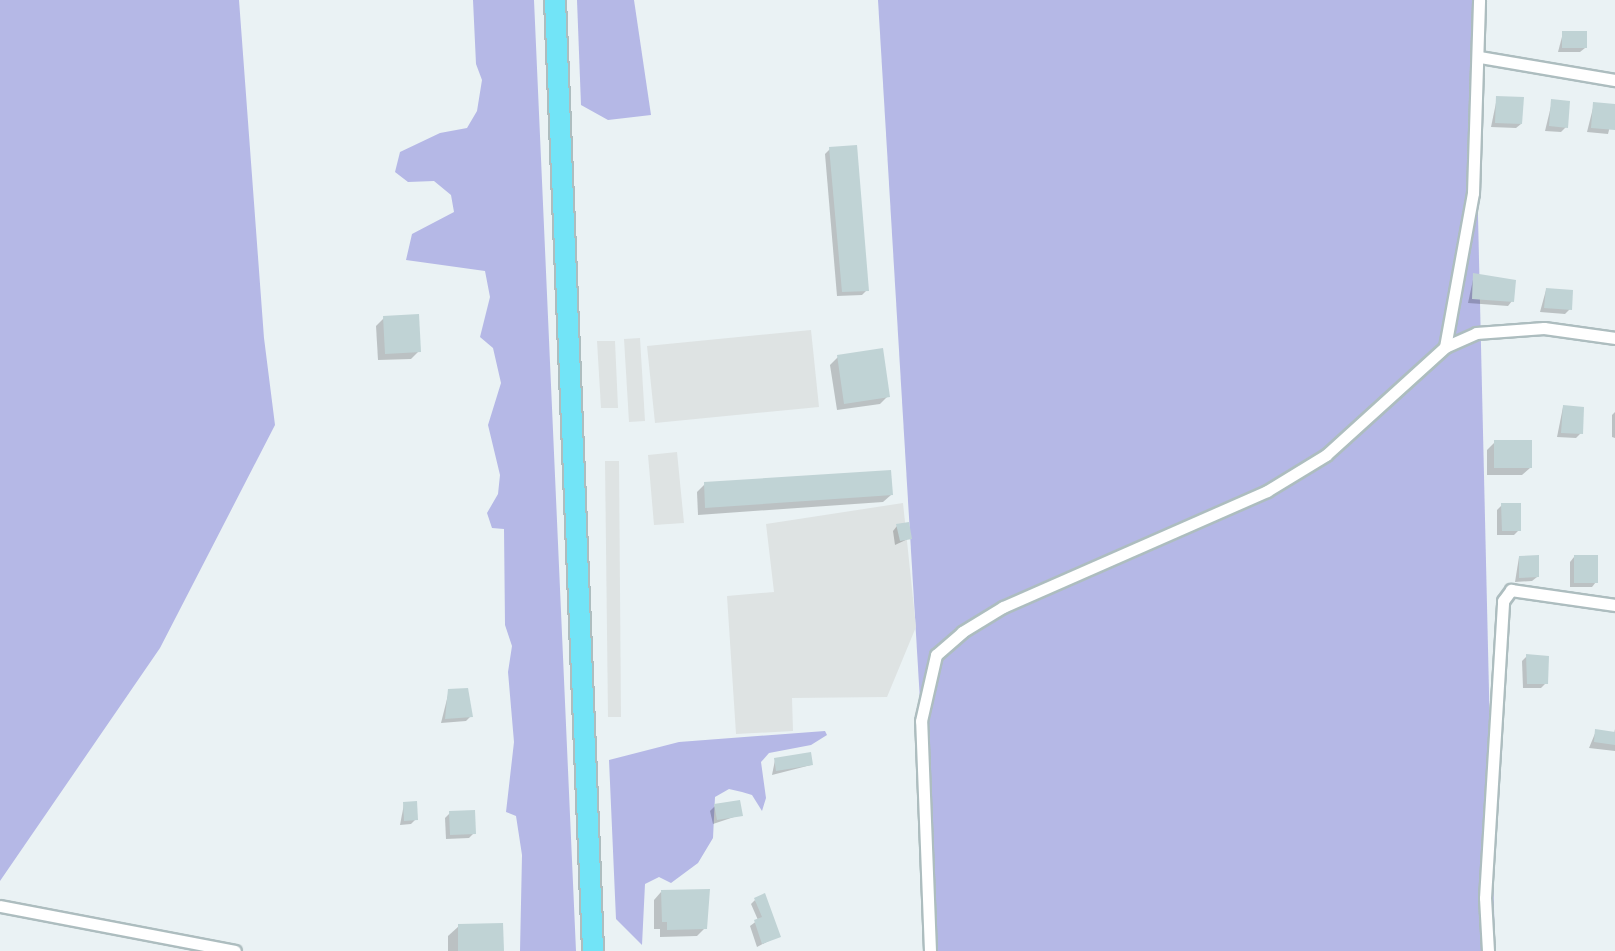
<!DOCTYPE html>
<html>
<head>
<meta charset="utf-8">
<style>
	body { margin:0 }
	#map { position:relative; width:1615px; height:951px; overflow:hidden; background:#eaf2f4; font-family:"Source Sans 3",sans-serif }
	div>[style] { position:absolute }
	[style*='--x'] { left:calc(var(--x)*1px); top:calc(var(--y)*1px); width:calc(var(--w)*1px); rotate:calc(var(--a)*1deg) }
	.green>* { inset:0; background:#b5b8e6 }
	.parking>* { inset:0; background:#dee3e3 }
	.shadow>* { inset:0; background:#0003 }
	.building>* { inset:0; background:#c0d3d5 }
	.roads { filter:drop-shadow(2px 0 #adbdbf) drop-shadow(-2px 0 #adbdbf) drop-shadow(0 2px #adbdbf) drop-shadow(0 -2px #adbdbf) }
	.street>* { height:11px; margin:-5.5px; padding:0 5.5px; transform-origin:5.5px; border-radius:5.5px; background:#fff }
	.highway>* { height:20px; margin:-10px; padding:0 10px; transform-origin:10px; border-radius:10px; background:#72e4f7 }
	span { translate:-50% -50%; white-space:nowrap; text-align:center; line-height:1.15; -webkit-text-stroke:6px #fff; paint-order:stroke }
</style>
</head>
<body>
<div id="map">
	<div class="green">
		<i style="clip-path:polygon(0 0,239px 0,264px 338px,275px 425px,160px 648px,0 881px)"></i>
		<i style="clip-path:polygon(473px 0,534px 0,576px 951px,520px 951px,522px 855px,516px 816px,506px 812px,514px 742px,508px 672px,512px 646px,505px 625px,504px 529px,492px 528px,487px 513px,498px 494px,500px 475px,488px 425px,501px 383px,493px 348px,480px 337px,490px 297px,485px 271px,406px 260px,412px 234px,454px 212px,451px 195px,434px 181px,408px 182px,395px 172px,400px 152px,440px 133px,467px 128px,477px 111px,482px 80px,476px 64px)"></i>
		<i style="clip-path:polygon(577px 0,634px 0,651px 115px,608px 120px,581px 105px)"></i>
		<i style="clip-path:polygon(878px 0,1473px 0,1495px 951px,935px 951px)"></i>
		<i style="clip-path:polygon(825px 731px,827px 735px,811px 745px,769px 753px,761px 762px,766px 798px,762px 811px,752px 795px,742px 792px,729px 789px,715px 797px,713px 838px,698px 863px,671px 883px,659px 877px,645px 884px,642px 945px,616px 919px,609px 760px,679px 742px)"></i>
	</div>
	<div class="parking">
		<i style="clip-path:polygon(811px 330px,819px 407px,655px 423px,647px 346px)"></i>
		<i style="clip-path:polygon(640px 338px,645px 421px,629px 422px,624px 339px)"></i>
		<i style="clip-path:polygon(615px 341px,618px 408px,601px 408px,597px 341px)"></i>
		<i style="clip-path:polygon(677px 452px,684px 523px,654px 525px,648px 455px)"></i>
		<i style="clip-path:polygon(605px 461px,619px 461px,621px 717px,608px 717px)"></i>
		<i style="clip-path:polygon(903px 503px,916px 627px,887px 697px,792px 698px,793px 731px,736px 734px,727px 596px,774px 592px,766px 524px)"></i>
	</div>
	<div class="shadow">
		<i style="clip-path:polygon(1563px 33px,1585px 48px,1580px 52px,1558px 52px)"></i>
		<i style="clip-path:polygon(1497px 98px,1521px 124px,1516px 128px,1491px 127px)"></i>
		<i style="clip-path:polygon(1552px 102px,1566px 127px,1561px 132px,1545px 131px)"></i>
		<i style="clip-path:polygon(1594px 104px,1615px 106px,1608px 134px,1587px 132px)"></i>
		<i style="clip-path:polygon(830px 149px,867px 290px,862px 295px,837px 296px,825px 154px)"></i>
		<i style="clip-path:polygon(1474px 275px,1512px 301px,1508px 306px,1468px 303px)"></i>
		<i style="clip-path:polygon(1546px 290px,1570px 309px,1565px 314px,1540px 312px)"></i>
		<i style="clip-path:polygon(384px 318px,419px 351px,411px 359px,378px 360px,376px 326px)"></i>
		<i style="clip-path:polygon(838px 357px,888px 396px,880px 404px,837px 410px,830px 365px)"></i>
		<i style="clip-path:polygon(1563px 407px,1581px 433px,1576px 438px,1557px 437px)"></i>
		<i style="clip-path:polygon(1615px 412px,1615px 438px,1612px 437px,1612px 415px)"></i>
		<i style="clip-path:polygon(1495px 442px,1530px 468px,1522px 475px,1487px 475px,1487px 450px)"></i>
		<i style="clip-path:polygon(705px 484px,891px 495px,883px 502px,698px 515px,697px 492px)"></i>
		<i style="clip-path:polygon(1502px 505px,1519px 530px,1514px 535px,1497px 535px,1497px 510px)"></i>
		<i style="clip-path:polygon(897px 526px,910px 538px,895px 545px,893px 531px)"></i>
		<i style="clip-path:polygon(1519px 557px,1537px 577px,1532px 581px,1515px 582px)"></i>
		<i style="clip-path:polygon(1574px 557px,1596px 582px,1592px 587px,1570px 587px,1570px 562px)"></i>
		<i style="clip-path:polygon(1527px 656px,1546px 683px,1541px 688px,1523px 688px,1522px 661px)"></i>
		<i style="clip-path:polygon(449px 691px,471px 716px,466px 721px,441px 723px)"></i>
		<i style="clip-path:polygon(1615px 729px,1615px 751px,1589px 748px,1596px 731px,1614px 734px)"></i>
		<i style="clip-path:polygon(775px 760px,811px 765px,772px 775px)"></i>
		<i style="clip-path:polygon(404px 804px,416px 819px,411px 824px,400px 825px)"></i>
		<i style="clip-path:polygon(715px 806px,740px 815px,713px 824px,710px 811px)"></i>
		<i style="clip-path:polygon(450px 813px,474px 833px,469px 838px,446px 839px,445px 818px)"></i>
		<i style="clip-path:polygon(661px 892px,705px 928px,697px 936px,660px 937px,660px 929px,654px 929px,654px 900px)"></i>
		<i style="clip-path:polygon(755px 900px,778px 936px,757px 947px,750px 926px,758px 920px,751px 904px)"></i>
		<i style="clip-path:polygon(459px 926px,501px 951px,448px 951px,448px 936px)"></i>
	</div>
	<div class="building">
		<i style="clip-path:polygon(1562px 31px,1587px 31px,1587px 48px,1562px 48px)"></i>
		<i style="clip-path:polygon(1496px 96px,1524px 97px,1522px 124px,1495px 123px)"></i>
		<i style="clip-path:polygon(1551px 99px,1570px 101px,1568px 128px,1549px 126px)"></i>
		<i style="clip-path:polygon(1593px 102px,1615px 104px,1615px 130px,1591px 128px)"></i>
		<i style="clip-path:polygon(857px 145px,869px 291px,842px 292px,829px 147px)"></i>
		<i style="clip-path:polygon(1473px 273px,1516px 280px,1514px 302px,1472px 299px)"></i>
		<i style="clip-path:polygon(1546px 288px,1573px 290px,1572px 310px,1544px 308px)"></i>
		<i style="clip-path:polygon(419px 314px,421px 352px,385px 354px,383px 316px)"></i>
		<i style="clip-path:polygon(883px 348px,890px 397px,844px 404px,837px 355px)"></i>
		<i style="clip-path:polygon(1563px 405px,1584px 407px,1583px 434px,1561px 433px)"></i>
		<i style="clip-path:polygon(1494px 440px,1532px 440px,1532px 468px,1494px 468px)"></i>
		<i style="clip-path:polygon(891px 470px,893px 495px,705px 508px,704px 482px)"></i>
		<i style="clip-path:polygon(1501px 503px,1521px 503px,1521px 531px,1502px 531px)"></i>
		<i style="clip-path:polygon(909px 522px,912px 539px,900px 541px,896px 524px)"></i>
		<i style="clip-path:polygon(1539px 555px,1539px 577px,1519px 578px,1519px 556px)"></i>
		<i style="clip-path:polygon(1574px 555px,1598px 555px,1598px 583px,1574px 583px)"></i>
		<i style="clip-path:polygon(1526px 654px,1549px 656px,1548px 684px,1527px 684px)"></i>
		<i style="clip-path:polygon(468px 688px,473px 717px,445px 719px,448px 689px)"></i>
		<i style="clip-path:polygon(1595px 729px,1615px 732px,1615px 745px,1594px 742px)"></i>
		<i style="clip-path:polygon(811px 752px,813px 765px,776px 771px,774px 758px)"></i>
		<i style="clip-path:polygon(740px 800px,743px 816px,717px 820px,714px 804px)"></i>
		<i style="clip-path:polygon(417px 801px,418px 820px,404px 821px,403px 802px)"></i>
		<i style="clip-path:polygon(475px 810px,476px 834px,450px 835px,449px 811px)"></i>
		<i style="clip-path:polygon(710px 889px,707px 929px,667px 930px,667px 922px,662px 922px,661px 890px)"></i>
		<i style="clip-path:polygon(765px 893px,781px 937px,762px 944px,754px 920px,762px 917px,754px 898px)"></i>
		<i style="clip-path:polygon(503px 923px,504px 951px,458px 951px,458px 924px)"></i>
	</div>
	<div class="roads">
		<div class="street">
			<i style="--x:1480;--y:57;--w:137;--a:9.7"></i>
			<i style="--x:1445;--y:347;--w:157;--a:-79.7"></i>
			<i style="--x:1473;--y:193;--w:193;--a:-88.2"></i>
			<i style="--x:0;--y:906;--w:239;--a:10.8"></i>
			<i style="--x:930;--y:951;--w:230;--a:-92.2"></i>
			<i style="--x:921;--y:721;--w:68;--a:-77.2"></i>
			<i style="--x:936;--y:655;--w:35;--a:-41"></i>
			<i style="--x:962;--y:632;--w:48;--a:-31.4"></i>
			<i style="--x:1003;--y:607;--w:288;--a:-23.7"></i>
			<i style="--x:1267;--y:491;--w:69;--a:-31.4"></i>
			<i style="--x:1326;--y:455;--w:161;--a:-42.2"></i>
			<i style="--x:1445;--y:347;--w:34;--a:-24"></i>
			<i style="--x:1476;--y:333;--w:68;--a:-4.2"></i>
			<i style="--x:1544;--y:328;--w:72;--a:8"></i>
			<i style="--x:1488;--y:951;--w:53;--a:-93.2"></i>
			<i style="--x:1485;--y:898;--w:298;--a:-86.5"></i>
			<i style="--x:1503;--y:601;--w:14;--a:-54"></i>
			<i style="--x:1511;--y:590;--w:105;--a:8.2"></i>
		</div>
		<div class="highway">
			<i style="--x:555;--y:0;--w:952;--a:87.71"></i>
		</div>
	</div>
</div>
</body>
</html>
